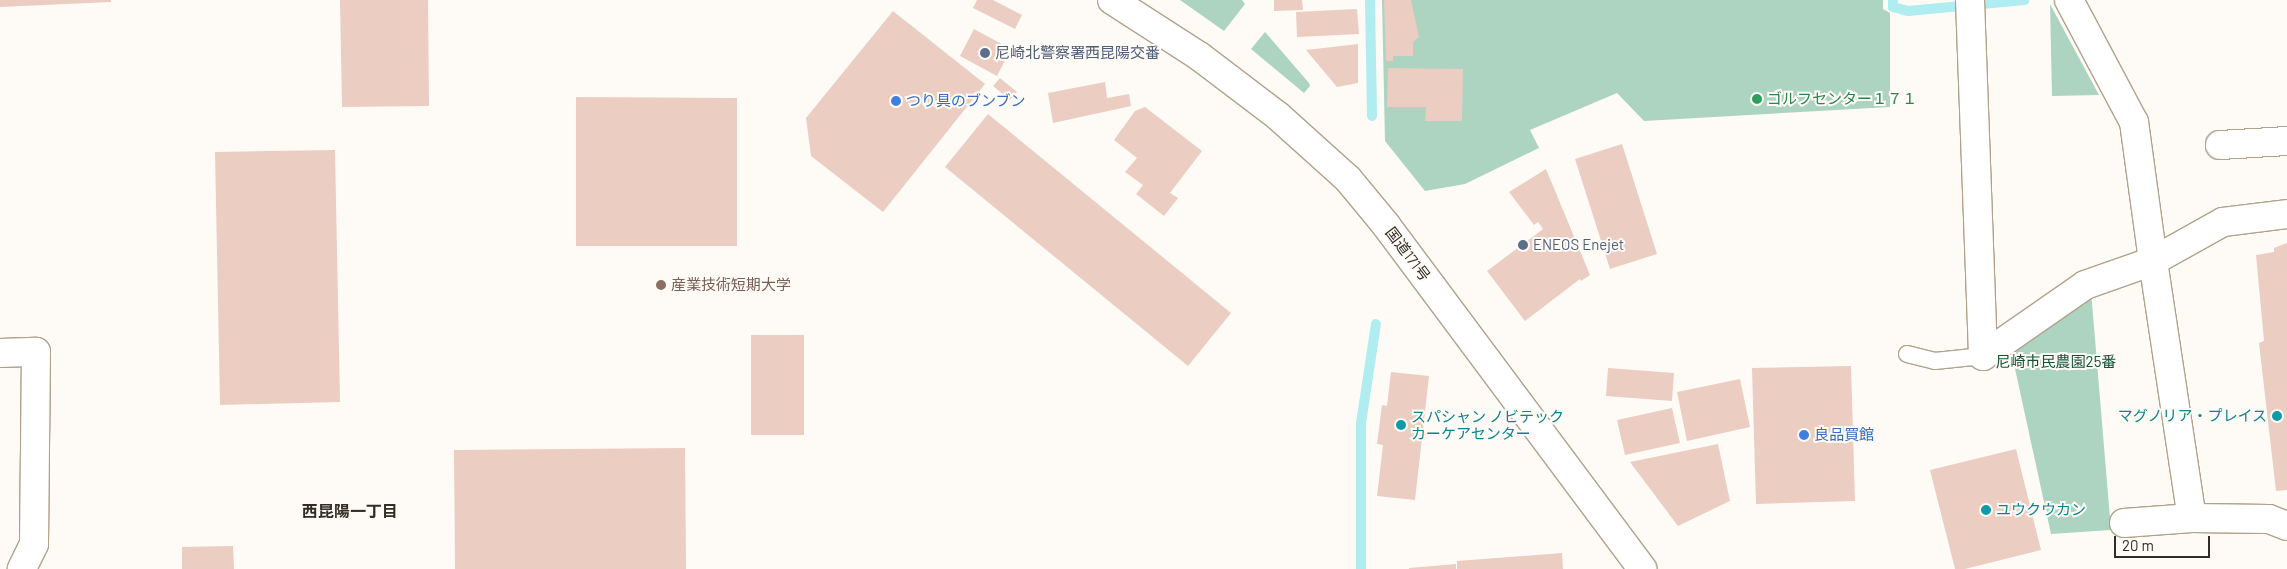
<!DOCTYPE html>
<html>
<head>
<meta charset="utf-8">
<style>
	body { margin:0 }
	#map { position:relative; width:2287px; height:569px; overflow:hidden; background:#fefbf6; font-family:Barlow,"Noto Sans JP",sans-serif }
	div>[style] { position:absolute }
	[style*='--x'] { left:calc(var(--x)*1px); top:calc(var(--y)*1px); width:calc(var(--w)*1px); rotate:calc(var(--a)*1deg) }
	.green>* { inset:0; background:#add3c1 }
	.stream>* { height:10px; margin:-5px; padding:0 5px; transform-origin:5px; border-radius:5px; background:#b0edf0 }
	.building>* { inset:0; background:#ebcdc2 }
	.roads { filter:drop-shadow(1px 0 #b1a28b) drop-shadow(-1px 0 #b1a28b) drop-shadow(0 1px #b1a28b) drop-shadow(0 -1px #b1a28b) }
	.lane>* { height:16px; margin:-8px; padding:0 8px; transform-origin:8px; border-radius:8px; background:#fff }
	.street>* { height:28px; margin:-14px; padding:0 14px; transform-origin:14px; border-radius:14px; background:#fff }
	.highway>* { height:28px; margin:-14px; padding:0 14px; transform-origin:14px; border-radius:14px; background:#fff }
	.dots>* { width:14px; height:14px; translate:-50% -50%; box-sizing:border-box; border:2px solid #fefbf6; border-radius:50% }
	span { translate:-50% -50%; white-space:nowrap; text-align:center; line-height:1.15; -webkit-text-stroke:4px #fefbf6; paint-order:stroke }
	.service-label { font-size:15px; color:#4e5e75 }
	.left { translate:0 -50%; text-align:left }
	.leisure-label { font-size:15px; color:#27864d }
	.shop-label { font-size:15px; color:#366cbe }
	.street-label { font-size:15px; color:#322c23 }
	.education-label { font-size:15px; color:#785e54 }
	.park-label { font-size:15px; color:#14513b }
	.culture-label { font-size:15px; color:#0d838f }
	.right { translate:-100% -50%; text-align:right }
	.neighbourhood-label { font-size:16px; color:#322c23; font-weight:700 }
	.scale { position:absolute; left:2114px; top:536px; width:96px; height:22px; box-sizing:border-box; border:2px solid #322c23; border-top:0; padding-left:6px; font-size:15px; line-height:18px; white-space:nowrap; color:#322c23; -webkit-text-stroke:4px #fefbf6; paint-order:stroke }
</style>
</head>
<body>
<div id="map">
	<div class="green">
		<i style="clip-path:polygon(1180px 0,1242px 0,1245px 4px,1224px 31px)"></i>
		<i style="clip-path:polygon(1382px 0,1883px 0,1883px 9px,1890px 13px,1890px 107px,1644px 121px,1617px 93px,1530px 130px,1539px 148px,1465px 184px,1425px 191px,1385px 141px)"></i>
		<i style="clip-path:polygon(2050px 4px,2099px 95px,2052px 96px)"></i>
		<i style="clip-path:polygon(1265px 32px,1309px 83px,1310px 86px,1304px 93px,1251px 49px)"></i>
		<i style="clip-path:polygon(2091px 291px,2111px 530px,2051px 534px,2009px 341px)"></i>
	</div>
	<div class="stream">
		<i style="--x:1370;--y:0;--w:116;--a:89"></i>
		<i style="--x:1893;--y:0;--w:7;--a:90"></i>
		<i style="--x:1893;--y:7;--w:16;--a:15"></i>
		<i style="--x:1908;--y:11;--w:117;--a:-5.4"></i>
		<i style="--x:1361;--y:569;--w:146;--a:-90"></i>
		<i style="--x:1361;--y:423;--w:100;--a:-81.4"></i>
	</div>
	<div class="building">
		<i style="clip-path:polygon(0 0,111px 0,111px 2px,0 7px)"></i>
		<i style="clip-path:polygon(340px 0,428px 0,429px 106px,342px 107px)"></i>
		<i style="clip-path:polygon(977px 0,993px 0,1022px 15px,1015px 29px,973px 8px)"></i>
		<i style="clip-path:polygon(1274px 0,1302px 0,1303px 10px,1274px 11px)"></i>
		<i style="clip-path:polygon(1384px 0,1411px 0,1419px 37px,1413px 42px,1413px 56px,1393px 56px,1393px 61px,1386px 61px)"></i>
		<i style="clip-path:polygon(1357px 9px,1359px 34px,1297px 37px,1296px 12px)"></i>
		<i style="clip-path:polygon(893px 11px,985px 84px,883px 212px,811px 156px,806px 118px)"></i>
		<i style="clip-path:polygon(974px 29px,1011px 49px,997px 76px,960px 56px)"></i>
		<i style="clip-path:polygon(1358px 44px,1358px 83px,1337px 87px,1306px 50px)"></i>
		<i style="clip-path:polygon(1388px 68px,1463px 69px,1462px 121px,1425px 121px,1426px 107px,1387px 107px)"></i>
		<i style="clip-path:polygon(1000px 78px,1017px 92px,1010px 100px,993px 86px)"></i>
		<i style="clip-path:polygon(1105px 82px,1107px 98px,1129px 94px,1131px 106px,1053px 123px,1048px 93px)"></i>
		<i style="clip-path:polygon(576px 97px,737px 98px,737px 246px,576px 246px)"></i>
		<i style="clip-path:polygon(1145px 107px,1202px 151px,1170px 193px,1178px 198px,1164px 216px,1136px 194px,1143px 185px,1125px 172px,1137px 158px,1114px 140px,1135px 111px)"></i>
		<i style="clip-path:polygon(988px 114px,1231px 313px,1188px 366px,945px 167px)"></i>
		<i style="clip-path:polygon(1622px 144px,1657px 254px,1610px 269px,1575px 159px)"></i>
		<i style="clip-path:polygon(335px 150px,340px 402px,220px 405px,215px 152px)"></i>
		<i style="clip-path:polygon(1546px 169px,1590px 275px,1581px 281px,1580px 279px,1525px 321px,1487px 271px,1543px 229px,1538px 222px,1534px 225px,1509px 192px)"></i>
		<i style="clip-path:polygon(2287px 243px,2287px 490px,2276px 491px,2259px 343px,2264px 341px,2256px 255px,2274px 252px,2274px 248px)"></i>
		<i style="clip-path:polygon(751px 335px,804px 335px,804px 435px,751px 435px)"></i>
		<i style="clip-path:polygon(1851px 366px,1855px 501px,1756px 504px,1752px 368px)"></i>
		<i style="clip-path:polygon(1608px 368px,1674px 373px,1672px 401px,1606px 396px)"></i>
		<i style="clip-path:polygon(1391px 372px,1429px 376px,1415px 500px,1377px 496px,1383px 445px,1377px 444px,1382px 405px,1387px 406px)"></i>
		<i style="clip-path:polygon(1740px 379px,1750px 427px,1687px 441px,1677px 392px)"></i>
		<i style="clip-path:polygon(1672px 408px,1680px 443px,1625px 455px,1617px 420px)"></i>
		<i style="clip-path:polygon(1718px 444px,1730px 501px,1678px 526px,1630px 462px)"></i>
		<i style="clip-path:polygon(685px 448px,686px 569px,455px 569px,454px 450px)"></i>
		<i style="clip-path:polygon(2016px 449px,2041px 550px,1965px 569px,1955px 569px,1930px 470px)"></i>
		<i style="clip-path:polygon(233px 546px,234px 569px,182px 569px,182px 547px)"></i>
		<i style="clip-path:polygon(1562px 553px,1563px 569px,1457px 569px,1457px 561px)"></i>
		<i style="clip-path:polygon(1456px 564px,1456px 569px,1409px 569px,1409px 568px)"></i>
	</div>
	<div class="roads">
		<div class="lane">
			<i style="--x:1907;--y:354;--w:29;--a:14"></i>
			<i style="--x:1935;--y:361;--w:48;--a:-5.9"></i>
		</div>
		<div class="street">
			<i style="--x:1970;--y:0;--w:356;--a:87.9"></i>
			<i style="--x:1983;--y:356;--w:124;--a:-34.8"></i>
			<i style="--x:2085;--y:285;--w:72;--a:-19.4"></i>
			<i style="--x:2153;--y:261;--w:80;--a:-29.1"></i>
			<i style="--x:2223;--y:222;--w:64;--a:-7.1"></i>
			<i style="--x:2069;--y:0;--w:138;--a:62"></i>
			<i style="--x:2134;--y:122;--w:140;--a:82.2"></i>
			<i style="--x:2153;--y:261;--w:260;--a:81.4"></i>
			<i style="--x:2192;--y:518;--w:77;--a:0.7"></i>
			<i style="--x:2269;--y:519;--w:19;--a:21"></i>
			<i style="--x:2220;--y:145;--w:67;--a:-3.4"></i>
			<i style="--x:0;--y:353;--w:36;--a:-2"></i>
			<i style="--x:36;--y:352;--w:192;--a:90.6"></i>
			<i style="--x:34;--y:544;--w:28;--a:116"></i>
			<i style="--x:2124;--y:523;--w:68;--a:-4.2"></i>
		</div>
		<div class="highway">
			<i style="--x:1112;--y:0;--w:103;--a:32.8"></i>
			<i style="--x:1199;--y:56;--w:99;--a:37.2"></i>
			<i style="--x:1278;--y:116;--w:94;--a:42"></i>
			<i style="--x:1348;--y:179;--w:60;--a:50.4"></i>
			<i style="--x:1386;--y:225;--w:429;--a:53.3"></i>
		</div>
	</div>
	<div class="dots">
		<i style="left:985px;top:53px;background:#5c6f8a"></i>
		<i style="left:1757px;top:99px;background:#2e9e5b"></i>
		<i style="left:896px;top:101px;background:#3f7fe0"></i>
		<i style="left:1523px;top:245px;background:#5c6f8a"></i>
		<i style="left:661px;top:285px;background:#8d6e63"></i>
		<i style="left:2277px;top:416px;background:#0f9aa8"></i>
		<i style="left:1401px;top:425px;background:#0f9aa8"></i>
		<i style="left:1804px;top:435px;background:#3f7fe0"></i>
		<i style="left:1986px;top:510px;background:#0f9aa8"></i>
	</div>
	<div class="service-label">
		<span class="left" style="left:995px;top:53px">尼崎北警察署西昆陽交番</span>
		<span class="left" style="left:1533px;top:245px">ENEOS Enejet</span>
	</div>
	<div class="leisure-label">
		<span class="left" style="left:1767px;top:99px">ゴルフセンター１７１</span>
	</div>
	<div class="shop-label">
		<span class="left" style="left:906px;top:101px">つり具のブンブン</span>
		<span class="left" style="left:1814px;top:435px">良品買館</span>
	</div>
	<div class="street-label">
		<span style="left:1408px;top:254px;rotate:53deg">国道171号</span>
	</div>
	<div class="education-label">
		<span class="left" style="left:671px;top:285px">産業技術短期大学</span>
	</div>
	<div class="park-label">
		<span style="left:2056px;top:362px">尼崎市民農園25番</span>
	</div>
	<div class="culture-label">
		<span class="left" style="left:1411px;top:425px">スパシャン ノビテック<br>カーケアセンター</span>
		<span class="right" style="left:2267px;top:416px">マグノリア・プレイス</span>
		<span class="left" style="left:1996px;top:510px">ユウクウカン</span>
	</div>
	<div class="neighbourhood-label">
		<span style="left:350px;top:511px">西昆陽一丁目</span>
	</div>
	<div class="scale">20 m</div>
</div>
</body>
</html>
